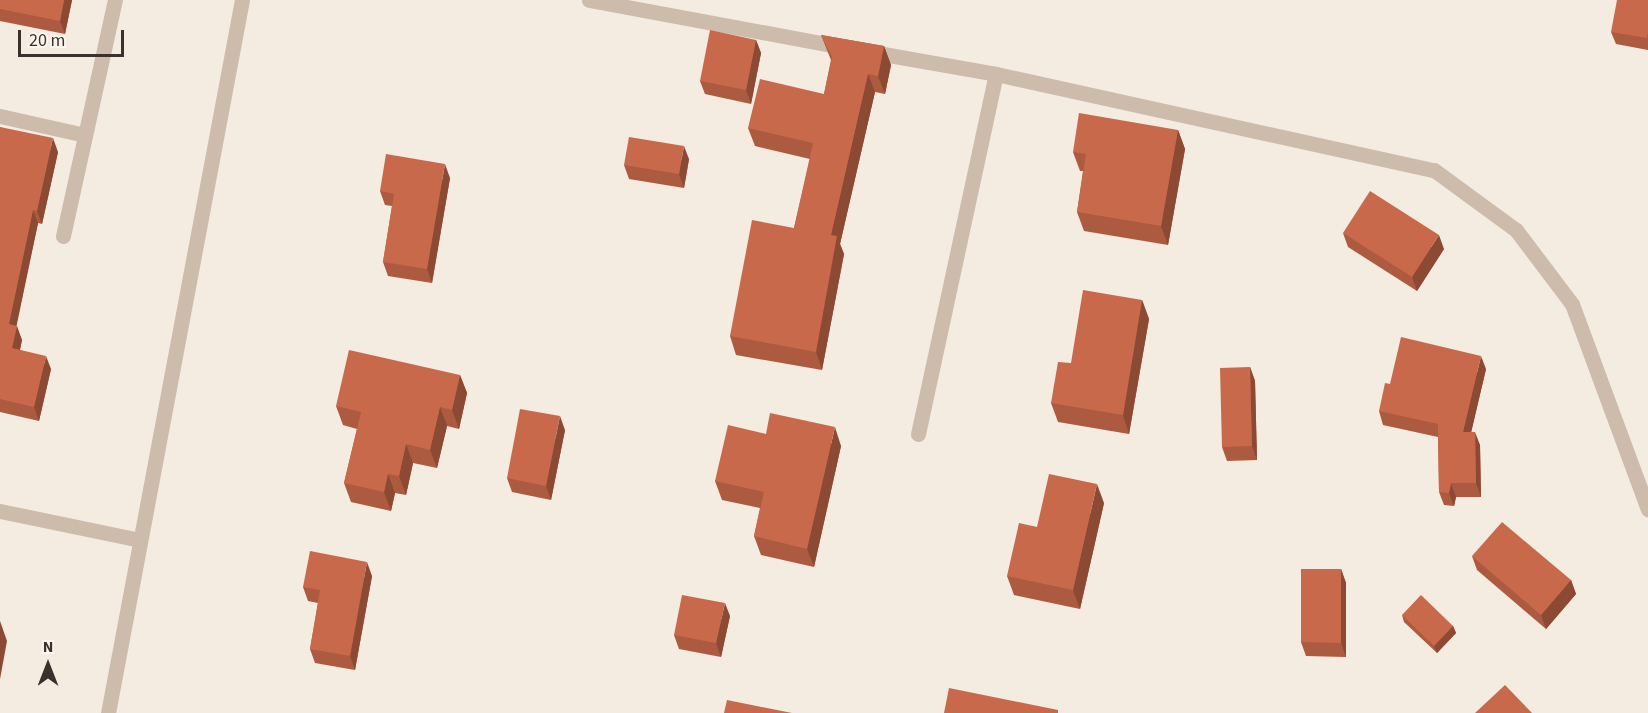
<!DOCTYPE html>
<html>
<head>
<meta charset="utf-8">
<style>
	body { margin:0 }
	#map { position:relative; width:1648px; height:713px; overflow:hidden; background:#f4ebe1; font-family:"Source Sans 3",sans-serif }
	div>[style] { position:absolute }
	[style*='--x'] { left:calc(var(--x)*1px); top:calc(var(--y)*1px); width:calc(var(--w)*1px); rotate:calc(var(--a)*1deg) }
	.street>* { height:15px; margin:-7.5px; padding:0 7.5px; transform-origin:7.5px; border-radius:7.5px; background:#cdbbac }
	.wall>* { inset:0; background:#ac5a40 }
	.shaded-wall>* { inset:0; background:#8c4a34 }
	.building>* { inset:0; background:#c8694b }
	span { translate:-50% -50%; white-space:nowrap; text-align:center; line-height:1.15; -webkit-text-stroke:5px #fbf5ee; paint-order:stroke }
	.north { position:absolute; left:18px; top:635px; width:60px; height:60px; -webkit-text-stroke:4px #fbf5ee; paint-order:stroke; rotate:0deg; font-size:16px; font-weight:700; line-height:24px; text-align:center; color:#3b302b }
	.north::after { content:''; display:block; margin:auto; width:21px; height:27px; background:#3b302b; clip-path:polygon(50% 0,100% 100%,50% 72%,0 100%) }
	.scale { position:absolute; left:18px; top:30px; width:106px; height:27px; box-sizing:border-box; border:3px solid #3b302b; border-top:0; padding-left:8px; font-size:18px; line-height:21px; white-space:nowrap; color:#3b302b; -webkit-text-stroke:4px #fbf5ee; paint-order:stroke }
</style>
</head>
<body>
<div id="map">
	<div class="street">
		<i style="--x:589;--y:0;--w:258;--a:10.5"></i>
		<i style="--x:866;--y:51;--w:132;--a:10"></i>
		<i style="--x:996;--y:74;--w:448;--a:12.4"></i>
		<i style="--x:1434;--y:170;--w:102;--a:36.2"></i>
		<i style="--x:1516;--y:230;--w:93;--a:52.9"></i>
		<i style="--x:1572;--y:304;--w:219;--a:69.7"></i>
		<i style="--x:0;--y:116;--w:87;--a:12.6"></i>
		<i style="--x:63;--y:236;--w:242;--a:-77.6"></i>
		<i style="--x:918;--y:434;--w:368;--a:-77.8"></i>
		<i style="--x:0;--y:511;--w:143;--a:11.7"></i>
		<i style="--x:108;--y:713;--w:725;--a:-79.36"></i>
	</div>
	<div class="wall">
		<i style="clip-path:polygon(0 0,72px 0,65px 34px,0 21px)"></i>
		<i style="clip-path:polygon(1648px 0,1648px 50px,1616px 44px,1611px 32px)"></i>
		<i style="clip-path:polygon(821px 35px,884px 46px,891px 65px,885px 94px,875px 92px,840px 244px,844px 254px,822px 370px,736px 355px,730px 336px,794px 228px,810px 159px,755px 146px,748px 128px,824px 94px,831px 60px)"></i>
		<i style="clip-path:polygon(756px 40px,761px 53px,751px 104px,705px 94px,700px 81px)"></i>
		<i style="clip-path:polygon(0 127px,58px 152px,42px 224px,38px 223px,16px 326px,22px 340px,20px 350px,51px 369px,39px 421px,0 412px)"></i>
		<i style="clip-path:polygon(1178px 130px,1185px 149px,1168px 245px,1084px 231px,1077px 212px,1083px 171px,1080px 171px,1073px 152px)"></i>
		<i style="clip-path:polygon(689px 159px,684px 188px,629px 179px,624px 165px)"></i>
		<i style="clip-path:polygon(450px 178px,432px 283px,388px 276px,383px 262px,392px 206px,385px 205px,380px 191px)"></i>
		<i style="clip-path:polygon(1343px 233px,1444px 249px,1417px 291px,1348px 247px)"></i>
		<i style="clip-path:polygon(1142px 300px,1149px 319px,1129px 434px,1058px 422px,1051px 403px,1071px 363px)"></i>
		<i style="clip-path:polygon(1250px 367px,1255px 381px,1257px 460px,1227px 461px,1222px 447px)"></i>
		<i style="clip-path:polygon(1486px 369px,1471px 432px,1480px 445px,1481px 497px,1456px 497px,1454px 506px,1444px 505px,1439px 492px,1438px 437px,1383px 425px,1379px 411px)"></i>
		<i style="clip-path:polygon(460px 375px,467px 393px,459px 429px,447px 426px,437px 468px,413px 463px,406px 495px,395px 493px,391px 511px,351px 502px,344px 483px,357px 429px,343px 425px,336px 406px)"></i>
		<i style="clip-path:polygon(565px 430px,551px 500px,512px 492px,507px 478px)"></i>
		<i style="clip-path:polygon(766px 434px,841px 446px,814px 567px,761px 555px,754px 536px,760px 508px,722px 500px,715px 481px)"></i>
		<i style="clip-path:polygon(1104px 503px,1080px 609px,1014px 595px,1007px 576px)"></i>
		<i style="clip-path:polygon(1472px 556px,1571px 580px,1576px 594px,1546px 629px,1477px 570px)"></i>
		<i style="clip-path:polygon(1341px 569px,1346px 583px,1346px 657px,1306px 656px,1301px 642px)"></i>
		<i style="clip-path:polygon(372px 576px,355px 670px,315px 663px,310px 649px,318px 603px,308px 601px,303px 587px)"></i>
		<i style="clip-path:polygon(1402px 615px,1453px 626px,1456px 633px,1437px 653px,1404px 622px)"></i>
		<i style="clip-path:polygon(730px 616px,721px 657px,679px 649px,674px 635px)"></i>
	</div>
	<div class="shaded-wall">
		<i style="clip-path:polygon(64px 0,72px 0,65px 34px,60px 21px)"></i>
		<i style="clip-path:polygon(756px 40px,761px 53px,751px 104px,746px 90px)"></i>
		<i style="clip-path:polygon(884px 46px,891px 65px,885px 94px,878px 76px)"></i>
		<i style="clip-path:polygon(868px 74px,875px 92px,840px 244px,844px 254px,822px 370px,816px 352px,831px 235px)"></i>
		<i style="clip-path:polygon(1178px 130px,1185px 149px,1168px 245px,1161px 226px)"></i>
		<i style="clip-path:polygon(53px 138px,58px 152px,42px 224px,37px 211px)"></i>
		<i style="clip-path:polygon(684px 146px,689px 159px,684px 188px,679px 174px)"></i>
		<i style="clip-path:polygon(445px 164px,450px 178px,432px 283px,427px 269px)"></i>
		<i style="clip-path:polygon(33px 210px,38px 223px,14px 338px,9px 324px)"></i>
		<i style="clip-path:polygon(1439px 235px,1444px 249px,1417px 291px,1412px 277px)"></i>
		<i style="clip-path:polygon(1142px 300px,1149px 319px,1129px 434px,1123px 415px)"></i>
		<i style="clip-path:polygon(17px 326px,22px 340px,17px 362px,12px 348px)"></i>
		<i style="clip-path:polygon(46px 356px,51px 369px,39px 421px,34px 407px)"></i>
		<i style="clip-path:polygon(1481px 356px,1486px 369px,1468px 446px,1463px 432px)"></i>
		<i style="clip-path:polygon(1250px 367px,1255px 381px,1257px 460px,1252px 446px)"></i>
		<i style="clip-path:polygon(460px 375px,467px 393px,459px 429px,452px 410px)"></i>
		<i style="clip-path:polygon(440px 407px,447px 426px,437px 468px,430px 450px)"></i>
		<i style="clip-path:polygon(560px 416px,565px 430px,551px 500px,546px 486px)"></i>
		<i style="clip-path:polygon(835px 427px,841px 446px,814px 567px,807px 549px)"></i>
		<i style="clip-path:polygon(1475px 432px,1480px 445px,1481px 497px,1476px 483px)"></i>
		<i style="clip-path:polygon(406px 444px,413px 463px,406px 495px,399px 476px)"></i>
		<i style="clip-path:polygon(388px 474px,395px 493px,391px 511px,384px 492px)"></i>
		<i style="clip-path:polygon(1451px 483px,1456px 497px,1454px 506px,1449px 493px)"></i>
		<i style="clip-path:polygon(1097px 484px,1104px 503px,1080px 609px,1073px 590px)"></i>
		<i style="clip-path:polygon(367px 562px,372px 576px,355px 670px,350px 656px)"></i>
		<i style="clip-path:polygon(1341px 569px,1346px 583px,1346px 657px,1341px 643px)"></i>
		<i style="clip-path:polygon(1571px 580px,1576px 594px,1546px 629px,1541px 615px)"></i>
		<i style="clip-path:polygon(725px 603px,730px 616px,721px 657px,716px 643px)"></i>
		<i style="clip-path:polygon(0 621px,7px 641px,0 679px)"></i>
		<i style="clip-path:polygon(1453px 626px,1456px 633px,1437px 653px,1434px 646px)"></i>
	</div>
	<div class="building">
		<i style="clip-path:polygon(0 0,64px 0,60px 21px,0 9px)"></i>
		<i style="clip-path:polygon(1617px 0,1648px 0,1648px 31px,1647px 38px,1611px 32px)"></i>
		<i style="clip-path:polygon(710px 30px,756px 40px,746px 90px,700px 81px)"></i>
		<i style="clip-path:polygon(821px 35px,884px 46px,878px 76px,868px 74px,831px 235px,837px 236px,816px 352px,730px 336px,752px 220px,794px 228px,813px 143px,748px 128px,760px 79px,824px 94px,832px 57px)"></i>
		<i style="clip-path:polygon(1079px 113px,1178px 130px,1161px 226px,1077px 212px,1086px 154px,1073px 152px)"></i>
		<i style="clip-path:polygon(0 127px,53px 138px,37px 211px,33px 210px,9px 324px,17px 326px,12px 348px,46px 356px,34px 407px,0 399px)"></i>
		<i style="clip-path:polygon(629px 137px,684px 146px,679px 174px,624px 165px)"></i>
		<i style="clip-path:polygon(386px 154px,445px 164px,427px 269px,383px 262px,394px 194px,380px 191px)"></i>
		<i style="clip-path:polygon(1370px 191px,1439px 235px,1412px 277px,1343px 233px)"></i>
		<i style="clip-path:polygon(1083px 290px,1142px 300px,1123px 415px,1051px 403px,1058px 362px,1071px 363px)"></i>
		<i style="clip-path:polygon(1401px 337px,1481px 356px,1463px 432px,1475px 432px,1476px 483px,1451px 483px,1449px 493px,1439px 492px,1438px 424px,1379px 411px,1385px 383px,1390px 384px)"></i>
		<i style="clip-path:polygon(349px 350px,460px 375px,452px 410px,440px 407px,430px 450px,406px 444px,399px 476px,388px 474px,384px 492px,344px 483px,361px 412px,336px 406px)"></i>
		<i style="clip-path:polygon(1250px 367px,1252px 446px,1222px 447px,1220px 368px)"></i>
		<i style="clip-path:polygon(520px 409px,560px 416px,546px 486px,507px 478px)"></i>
		<i style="clip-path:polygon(770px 413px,835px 427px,807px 549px,754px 536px,764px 492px,715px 481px,728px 425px,766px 434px)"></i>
		<i style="clip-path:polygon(1049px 474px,1097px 484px,1073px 590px,1007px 576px,1019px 523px,1037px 527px)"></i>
		<i style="clip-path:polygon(1502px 522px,1571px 580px,1541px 615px,1472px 556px)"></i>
		<i style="clip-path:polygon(310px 551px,367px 562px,350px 656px,310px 649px,320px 590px,303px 587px)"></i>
		<i style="clip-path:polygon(1301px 569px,1341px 569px,1341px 643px,1301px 642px)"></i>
		<i style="clip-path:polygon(682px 595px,725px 603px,716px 643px,674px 635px)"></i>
		<i style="clip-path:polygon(1421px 595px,1453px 626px,1434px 646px,1402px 615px)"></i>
		<i style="clip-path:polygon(1505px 685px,1532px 713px,1475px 713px)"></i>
		<i style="clip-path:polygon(949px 688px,1058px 710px,1058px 713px,944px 713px)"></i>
		<i style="clip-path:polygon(727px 700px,792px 713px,724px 713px)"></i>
	</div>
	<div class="north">N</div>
	<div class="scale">20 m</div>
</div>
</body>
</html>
